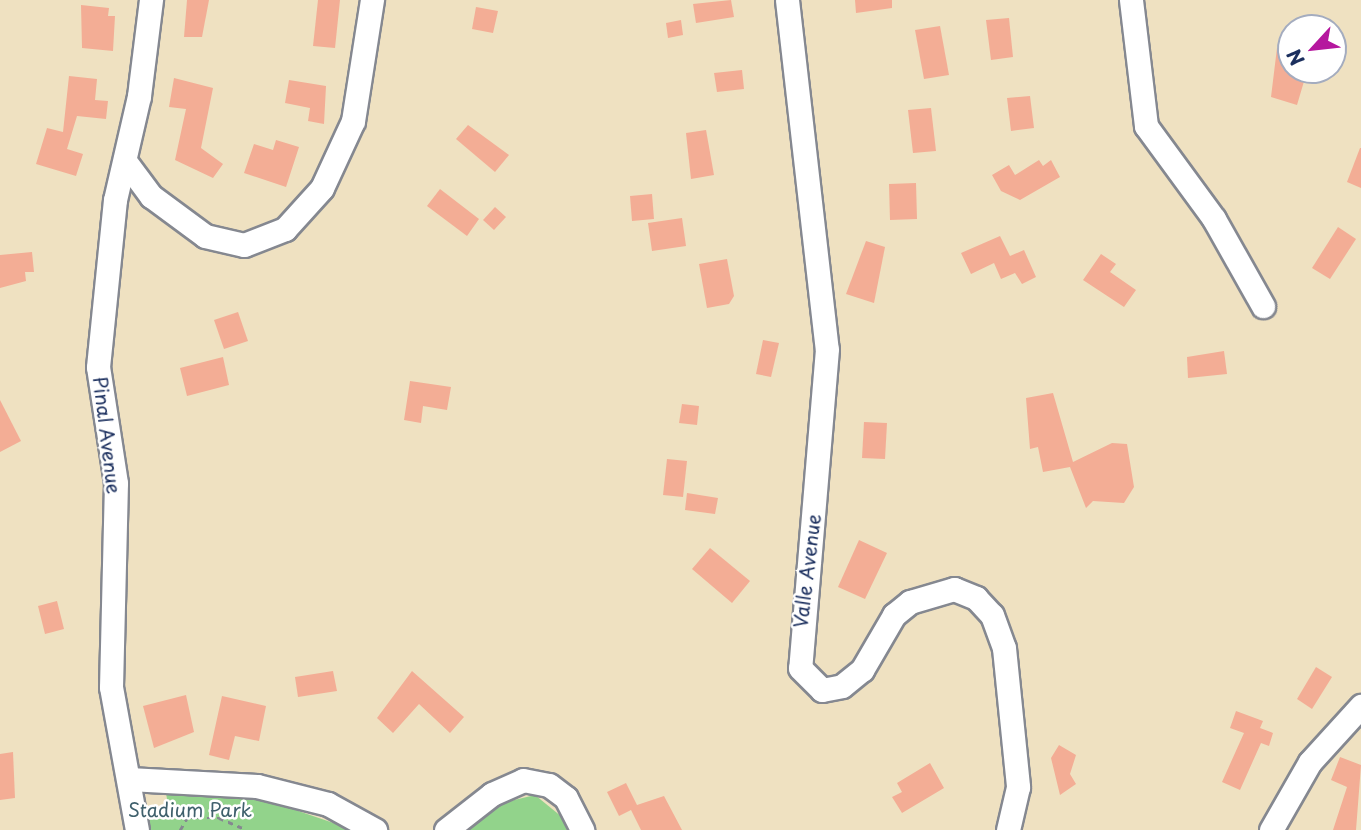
<!DOCTYPE html>
<html>
<head>
<meta charset="utf-8">
<style>
	body { margin:0 }
	#map { position:relative; width:1361px; height:830px; overflow:hidden; background:#efe1c1; font-family:"Playpen Sans",sans-serif }
	div>[style] { position:absolute }
	[style*='--x'] { left:calc(var(--x)*1px); top:calc(var(--y)*1px); width:calc(var(--w)*1px); rotate:calc(var(--a)*1deg) }
	.green>* { inset:0; background:#92d38b }
	.building>* { inset:0; background:#f3ad95 }
	.path>* { height:2.5px; margin-top:-1.25px; transform-origin:0; background:repeating-linear-gradient(90deg,#858890 0 5px,transparent 0 10px) }
	.roads { filter:drop-shadow(2px 0 #858890) drop-shadow(-2px 0 #858890) drop-shadow(0 2px #858890) drop-shadow(0 -2px #858890) }
	.minor>* { height:23px; margin:-11.5px; padding:0 11.5px; transform-origin:11.5px; border-radius:11.5px; background:#fff }
	span { translate:-50% -50%; white-space:nowrap; text-align:center; line-height:1.15; -webkit-text-stroke:5px #fff; paint-order:stroke }
	.street-label { font-size:19px; color:#1b2f5e }
	.park-label { font-size:19px; color:#3f606c }
	.north { position:absolute; left:1277px; top:14px; width:70px; height:70px; box-sizing:border-box; background:#fff; border:2px solid #a4acbf; border-radius:50%; rotate:243deg; font-size:19px; font-weight:700; line-height:28px; text-align:center; color:#1b2f5e }
	.north::after { content:''; display:block; margin:auto; width:24px; height:32px; background:#b5179e; clip-path:polygon(50% 0,100% 100%,50% 72%,0 100%) }
</style>
</head>
<body>
<div id="map">
	<div class="green">
		<i style="clip-path:polygon(165px 787px,269px 801px,354px 830px,145px 830px,143px 806px,169px 811px)"></i>
		<i style="clip-path:polygon(535px 795px,562px 817px,567px 830px,459px 830px,498px 804px)"></i>
	</div>
	<div class="building">
		<i style="clip-path:polygon(187px 0,209px 0,202px 37px,184px 37px)"></i>
		<i style="clip-path:polygon(318px 0,340px 0,335px 48px,313px 46px)"></i>
		<i style="clip-path:polygon(731px 0,734px 17px,696px 23px,693px 4px)"></i>
		<i style="clip-path:polygon(855px 0,892px 0,892px 8px,856px 13px)"></i>
		<i style="clip-path:polygon(81px 5px,109px 8px,108px 16px,115px 16px,113px 51px,82px 48px)"></i>
		<i style="clip-path:polygon(476px 7px,498px 11px,493px 33px,472px 29px)"></i>
		<i style="clip-path:polygon(1009px 18px,1013px 57px,991px 60px,986px 20px)"></i>
		<i style="clip-path:polygon(681px 20px,683px 35px,668px 38px,666px 23px)"></i>
		<i style="clip-path:polygon(940px 26px,949px 75px,924px 79px,915px 30px)"></i>
		<i style="clip-path:polygon(1277px 48px,1291px 52px,1287px 73px,1305px 78px,1297px 105px,1271px 97px)"></i>
		<i style="clip-path:polygon(742px 70px,744px 89px,717px 92px,714px 73px)"></i>
		<i style="clip-path:polygon(69px 76px,97px 79px,95px 100px,108px 101px,106px 119px,77px 116px,67px 149px,83px 154px,76px 176px,36px 164px,47px 128px,63px 132px)"></i>
		<i style="clip-path:polygon(174px 78px,213px 88px,201px 148px,223px 164px,213px 178px,175px 160px,186px 109px,169px 107px)"></i>
		<i style="clip-path:polygon(289px 80px,326px 86px,324px 124px,308px 121px,310px 108px,285px 103px)"></i>
		<i style="clip-path:polygon(1030px 96px,1034px 128px,1011px 131px,1007px 98px)"></i>
		<i style="clip-path:polygon(931px 108px,936px 151px,913px 153px,908px 110px)"></i>
		<i style="clip-path:polygon(468px 125px,509px 155px,495px 172px,456px 139px)"></i>
		<i style="clip-path:polygon(706px 130px,714px 175px,691px 179px,686px 133px)"></i>
		<i style="clip-path:polygon(276px 140px,299px 147px,286px 187px,244px 173px,254px 144px,273px 150px)"></i>
		<i style="clip-path:polygon(1360px 148px,1361px 148px,1361px 188px,1347px 182px)"></i>
		<i style="clip-path:polygon(1039px 160px,1043px 166px,1051px 160px,1060px 177px,1020px 200px,1001px 191px,992px 175px,1009px 165px,1015px 175px)"></i>
		<i style="clip-path:polygon(916px 183px,917px 219px,890px 220px,889px 184px)"></i>
		<i style="clip-path:polygon(440px 189px,479px 219px,467px 236px,427px 206px)"></i>
		<i style="clip-path:polygon(652px 194px,654px 219px,632px 221px,630px 196px)"></i>
		<i style="clip-path:polygon(495px 207px,506px 217px,494px 230px,483px 220px)"></i>
		<i style="clip-path:polygon(682px 218px,686px 246px,652px 251px,648px 223px)"></i>
		<i style="clip-path:polygon(1338px 227px,1356px 239px,1330px 279px,1312px 268px)"></i>
		<i style="clip-path:polygon(1000px 236px,1010px 256px,1024px 250px,1036px 277px,1022px 284px,1015px 273px,1001px 279px,994px 263px,971px 274px,961px 253px)"></i>
		<i style="clip-path:polygon(866px 241px,885px 247px,874px 303px,846px 294px)"></i>
		<i style="clip-path:polygon(32px 252px,34px 272px,25px 272px,26px 281px,0 288px,0 255px)"></i>
		<i style="clip-path:polygon(1101px 254px,1116px 264px,1110px 272px,1136px 290px,1124px 307px,1083px 280px)"></i>
		<i style="clip-path:polygon(727px 259px,734px 296px,729px 304px,707px 308px,699px 264px)"></i>
		<i style="clip-path:polygon(238px 312px,248px 341px,224px 349px,214px 320px)"></i>
		<i style="clip-path:polygon(763px 340px,779px 343px,771px 377px,756px 374px)"></i>
		<i style="clip-path:polygon(1224px 351px,1227px 374px,1188px 378px,1187px 357px)"></i>
		<i style="clip-path:polygon(223px 357px,229px 385px,187px 396px,180px 368px)"></i>
		<i style="clip-path:polygon(410px 381px,451px 387px,447px 410px,423px 406px,421px 423px,404px 420px)"></i>
		<i style="clip-path:polygon(1053px 393px,1073px 462px,1112px 443px,1127px 444px,1134px 487px,1124px 503px,1093px 501px,1086px 508px,1070px 467px,1043px 472px,1038px 447px,1030px 449px,1026px 398px)"></i>
		<i style="clip-path:polygon(0 400px,21px 441px,0 452px)"></i>
		<i style="clip-path:polygon(682px 404px,699px 406px,697px 425px,679px 423px)"></i>
		<i style="clip-path:polygon(864px 422px,887px 423px,885px 459px,862px 458px)"></i>
		<i style="clip-path:polygon(667px 459px,687px 461px,683px 497px,663px 495px)"></i>
		<i style="clip-path:polygon(687px 493px,718px 498px,715px 514px,685px 510px)"></i>
		<i style="clip-path:polygon(859px 540px,887px 553px,865px 599px,838px 587px)"></i>
		<i style="clip-path:polygon(710px 548px,750px 581px,732px 603px,692px 569px)"></i>
		<i style="clip-path:polygon(57px 601px,64px 629px,45px 634px,38px 606px)"></i>
		<i style="clip-path:polygon(1316px 667px,1332px 677px,1312px 709px,1297px 699px)"></i>
		<i style="clip-path:polygon(333px 671px,337px 691px,298px 697px,295px 677px)"></i>
		<i style="clip-path:polygon(412px 671px,464px 717px,450px 733px,419px 704px,393px 733px,377px 718px)"></i>
		<i style="clip-path:polygon(186px 695px,194px 732px,154px 748px,143px 706px)"></i>
		<i style="clip-path:polygon(222px 696px,266px 706px,259px 741px,235px 736px,229px 760px,209px 755px)"></i>
		<i style="clip-path:polygon(1236px 711px,1263px 721px,1260px 728px,1273px 733px,1269px 746px,1261px 743px,1240px 790px,1222px 782px,1244px 733px,1230px 728px)"></i>
		<i style="clip-path:polygon(1059px 745px,1076px 755px,1070px 774px,1076px 784px,1060px 795px,1051px 758px)"></i>
		<i style="clip-path:polygon(13px 752px,15px 798px,0 800px,0 754px)"></i>
		<i style="clip-path:polygon(1340px 757px,1361px 765px,1356px 830px,1333px 830px,1347px 787px,1331px 780px)"></i>
		<i style="clip-path:polygon(930px 763px,944px 788px,902px 813px,892px 797px,902px 792px,897px 783px)"></i>
		<i style="clip-path:polygon(626px 783px,637px 805px,664px 796px,682px 830px,641px 830px,631px 810px,619px 816px,607px 792px)"></i>
	</div>
	<div class="path">
		<i style="--x:180;--y:830;--w:14;--a:-60"></i>
		<i style="--x:187;--y:818;--w:32;--a:0"></i>
		<i style="--x:219;--y:818;--w:30;--a:23"></i>
	</div>
	<div class="roads">
		<div class="minor">
			<i style="--x:787;--y:0;--w:351;--a:83.5"></i>
			<i style="--x:827;--y:349;--w:320;--a:94.8"></i>
			<i style="--x:800;--y:668;--w:31;--a:45"></i>
			<i style="--x:822;--y:690;--w:20;--a:-11"></i>
			<i style="--x:842;--y:686;--w:26;--a:-39"></i>
			<i style="--x:862;--y:670;--w:64;--a:-59.8"></i>
			<i style="--x:894;--y:615;--w:21;--a:-39"></i>
			<i style="--x:910;--y:602;--w:46;--a:-16.5"></i>
			<i style="--x:954;--y:589;--w:24;--a:22"></i>
			<i style="--x:976;--y:598;--w:23;--a:47"></i>
			<i style="--x:992;--y:615;--w:35;--a:70"></i>
			<i style="--x:1004;--y:648;--w:140;--a:84.2"></i>
			<i style="--x:1018;--y:787;--w:44;--a:103.1"></i>
			<i style="--x:1131;--y:0;--w:127;--a:83.2"></i>
			<i style="--x:1146;--y:126;--w:115;--a:53.8"></i>
			<i style="--x:1214;--y:219;--w:100;--a:60.6"></i>
			<i style="--x:125;--y:161;--w:44;--a:53.4"></i>
			<i style="--x:151;--y:196;--w:67;--a:36.5"></i>
			<i style="--x:205;--y:236;--w:40;--a:13"></i>
			<i style="--x:244;--y:245;--w:44;--a:-21.3"></i>
			<i style="--x:285;--y:229;--w:55;--a:-47.9"></i>
			<i style="--x:322;--y:188;--w:74;--a:-65.2"></i>
			<i style="--x:353;--y:121;--w:122;--a:-81.1"></i>
			<i style="--x:129;--y:779;--w:128;--a:3.1"></i>
			<i style="--x:257;--y:786;--w:73;--a:14.2"></i>
			<i style="--x:328;--y:804;--w:54;--a:29"></i>
			<i style="--x:137;--y:830;--w:145;--a:-100.3"></i>
			<i style="--x:111;--y:687;--w:204;--a:-88.6"></i>
			<i style="--x:116;--y:483;--w:117;--a:-98.8"></i>
			<i style="--x:98;--y:367;--w:168;--a:-84.2"></i>
			<i style="--x:115;--y:200;--w:107;--a:-77"></i>
			<i style="--x:139;--y:96;--w:97;--a:-82.9"></i>
			<i style="--x:446;--y:830;--w:58;--a:-38"></i>
			<i style="--x:492;--y:794;--w:34;--a:-24"></i>
			<i style="--x:523;--y:780;--w:26;--a:11"></i>
			<i style="--x:549;--y:785;--w:21;--a:37"></i>
			<i style="--x:566;--y:798;--w:36;--a:63"></i>
			<i style="--x:1271;--y:830;--w:78;--a:-60.2"></i>
			<i style="--x:1310;--y:762;--w:76;--a:-47.7"></i>
		</div>
	</div>
	<div class="street-label">
		<span style="left:107px;top:435px;rotate:83deg">Pinal Avenue</span>
		<span style="left:807px;top:571px;rotate:-83deg">Valle Avenue</span>
	</div>
	<div class="park-label">
		<span style="left:190px;top:810px">Stadium Park</span>
	</div>
	<div class="north">N</div>
</div>
</body>
</html>
